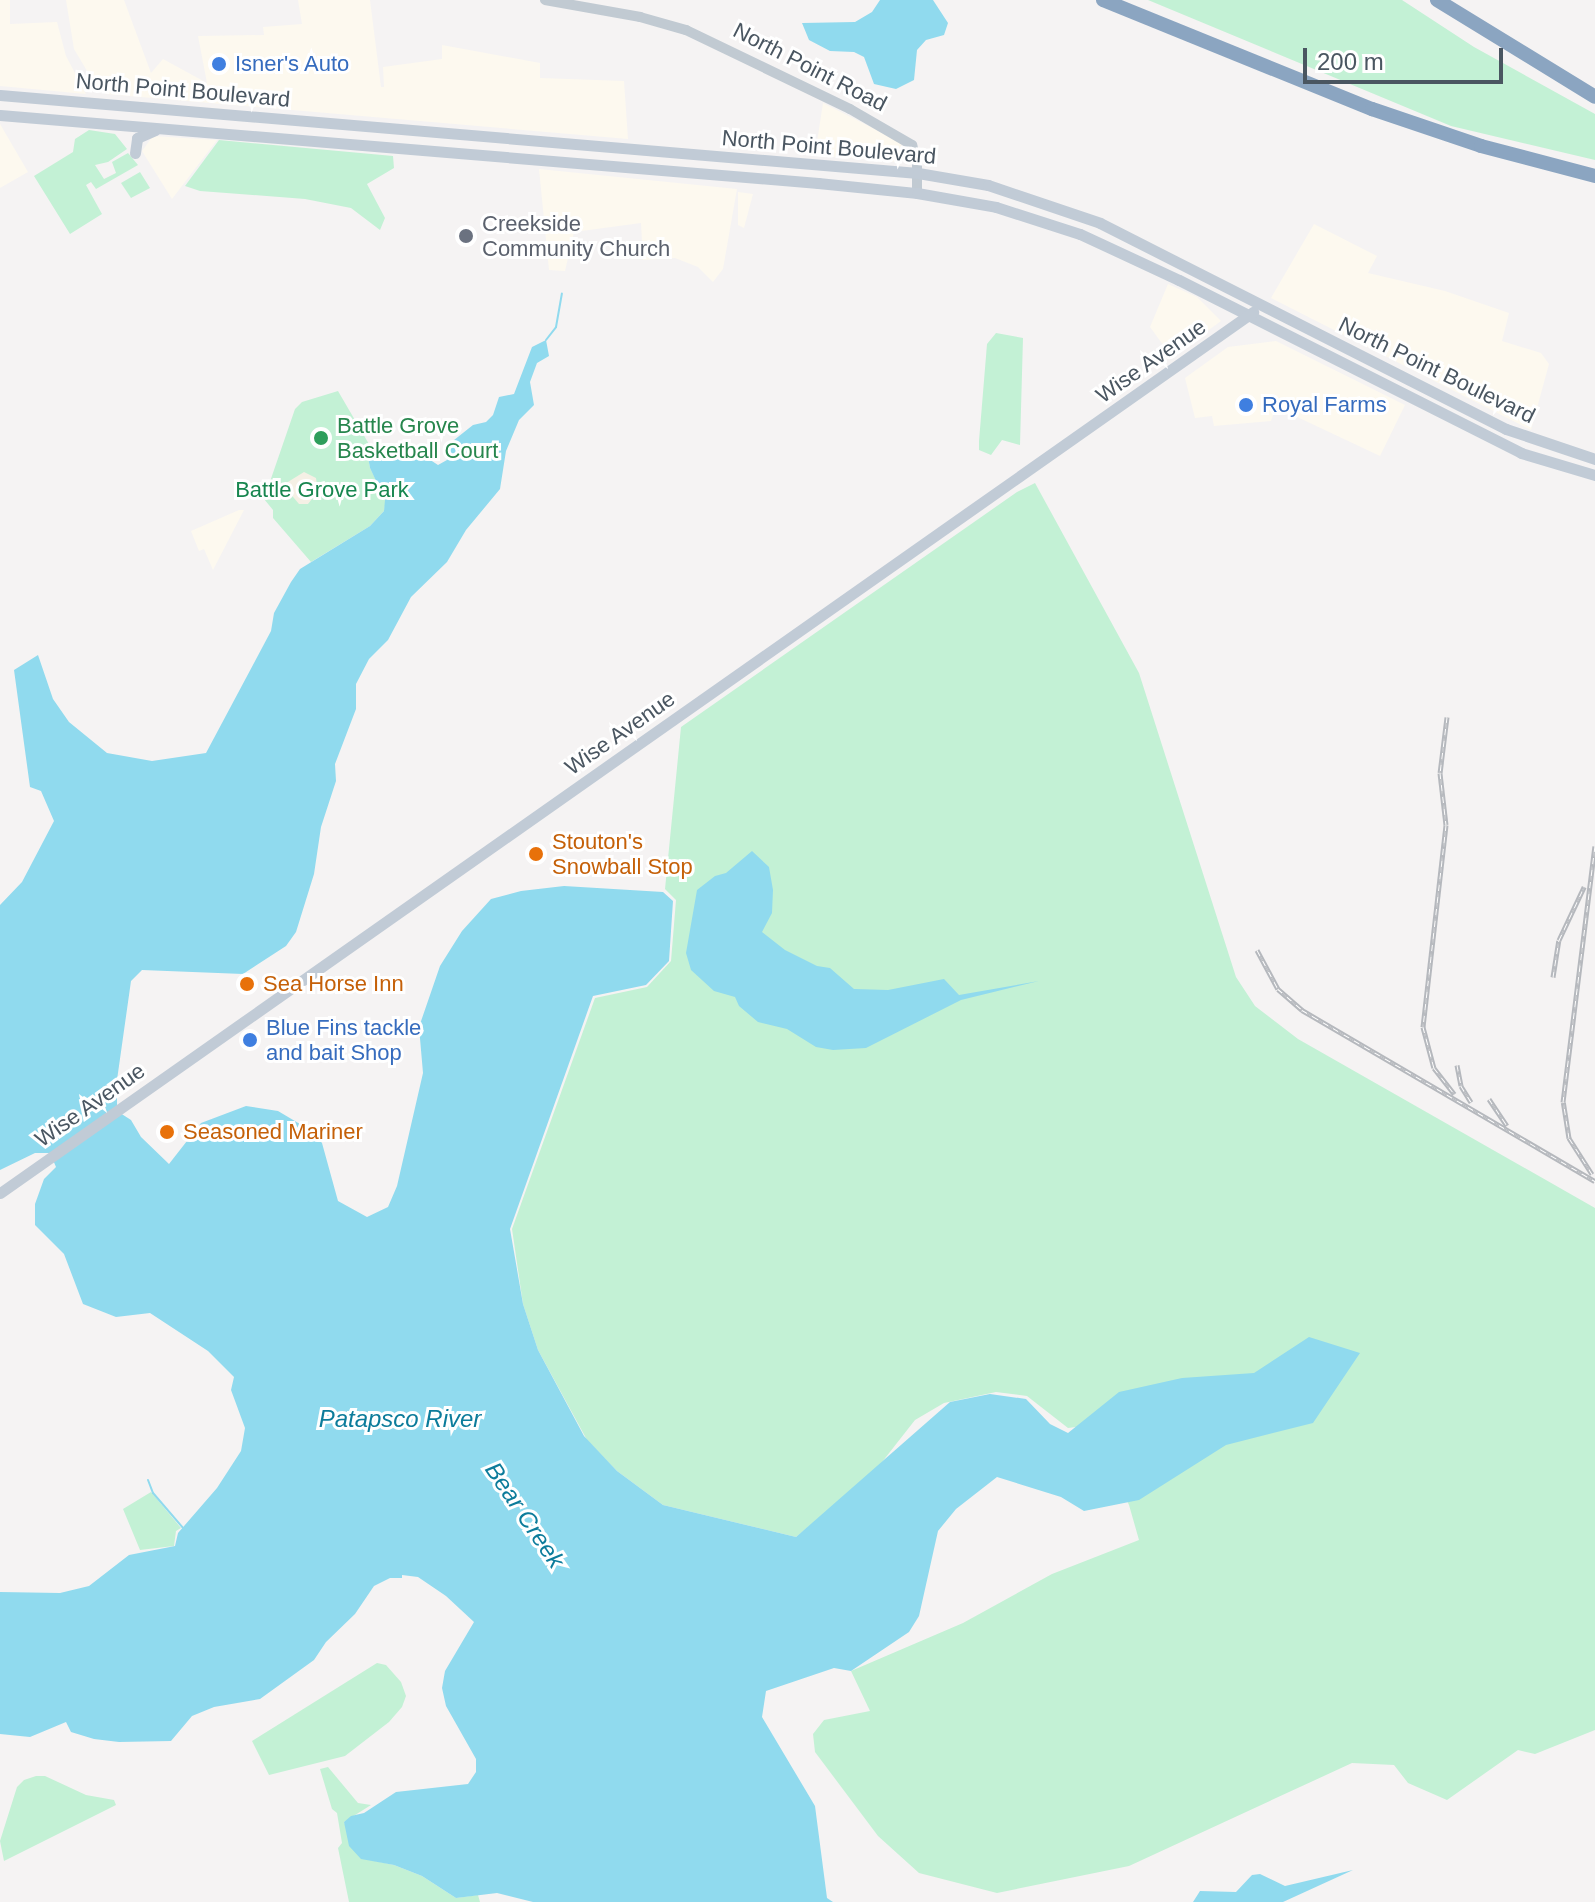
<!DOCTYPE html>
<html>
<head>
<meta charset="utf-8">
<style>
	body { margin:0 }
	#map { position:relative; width:1595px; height:1902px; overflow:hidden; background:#f5f3f3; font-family:Arial,sans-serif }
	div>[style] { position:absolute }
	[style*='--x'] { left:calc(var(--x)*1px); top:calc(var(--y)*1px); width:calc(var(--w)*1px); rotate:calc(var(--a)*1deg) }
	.commercial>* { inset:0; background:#fdf9ef }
	.green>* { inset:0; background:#c3f1d5 }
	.sand>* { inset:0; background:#f5f0e5 }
	.water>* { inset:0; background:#90daee }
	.stream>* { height:2px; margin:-1px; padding:0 1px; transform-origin:1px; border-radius:1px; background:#90daee }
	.tertiary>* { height:10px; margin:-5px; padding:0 5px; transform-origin:5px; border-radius:5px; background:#c1cad2 }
	.secondary>* { height:11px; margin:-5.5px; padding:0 5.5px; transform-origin:5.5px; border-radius:5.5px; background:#c1cbd6 }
	.motorway>* { height:14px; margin:-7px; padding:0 7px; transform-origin:7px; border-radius:7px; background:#8ba5c1 }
	.rail>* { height:5px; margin-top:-2.5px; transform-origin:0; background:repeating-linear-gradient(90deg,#fff 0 6px,#b5b8bd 0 12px); box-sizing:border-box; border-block:2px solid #b5b8bd }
	.dots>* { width:22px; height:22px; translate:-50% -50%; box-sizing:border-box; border:4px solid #fff; border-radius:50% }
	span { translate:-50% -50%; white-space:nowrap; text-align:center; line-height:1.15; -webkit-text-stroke:6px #fff; paint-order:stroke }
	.shop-label { font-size:22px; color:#366cbe }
	.left { translate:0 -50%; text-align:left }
	.street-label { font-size:22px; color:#4a5661 }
	.worship-label { font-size:22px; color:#5b616d }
	.leisure-label { font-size:22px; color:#27864d }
	.park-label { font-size:22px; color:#17864f }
	.food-label { font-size:22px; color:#c56008 }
	.water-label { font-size:24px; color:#0c7c9b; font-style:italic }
	.scale { position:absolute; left:1303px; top:48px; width:200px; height:36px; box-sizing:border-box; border:4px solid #4a5661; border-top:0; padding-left:10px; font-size:24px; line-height:28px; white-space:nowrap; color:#4a5661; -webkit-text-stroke:6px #fff; paint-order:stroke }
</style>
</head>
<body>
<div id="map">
	<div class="commercial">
		<i style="clip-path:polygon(0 0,10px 0,10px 24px,57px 22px,66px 56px,86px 94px,0 86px)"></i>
		<i style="clip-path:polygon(66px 0,124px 0,151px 73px,163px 59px,207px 83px,198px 36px,264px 35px,263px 27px,302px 24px,298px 0,370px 0,381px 87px,384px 87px,383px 67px,442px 59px,442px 45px,540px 63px,540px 78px,624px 81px,628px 139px,106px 94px,96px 86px,74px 49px)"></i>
		<i style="clip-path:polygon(823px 103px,902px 143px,898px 162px,815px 155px)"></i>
		<i style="clip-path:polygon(0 124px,28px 172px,0 188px)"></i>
		<i style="clip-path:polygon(153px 136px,217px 140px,172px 199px,142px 151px)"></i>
		<i style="clip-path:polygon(539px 169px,737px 189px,723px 269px,713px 282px,698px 267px,675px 258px,643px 260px,641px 223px,574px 232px,565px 271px,549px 270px)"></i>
		<i style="clip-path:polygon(738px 192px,753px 194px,744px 228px,738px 225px)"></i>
		<i style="clip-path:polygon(1314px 224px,1377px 256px,1368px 273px,1445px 291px,1509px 313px,1502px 341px,1541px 353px,1549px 364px,1531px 430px,1271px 298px)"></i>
		<i style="clip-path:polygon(1168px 284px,1197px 297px,1221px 321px,1172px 357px,1150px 327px)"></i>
		<i style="clip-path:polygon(1276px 341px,1405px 405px,1380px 456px,1276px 407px,1271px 421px,1214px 426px,1212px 416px,1195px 418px,1185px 378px,1228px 347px)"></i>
		<i style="clip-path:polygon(239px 510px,244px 510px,213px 570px,204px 549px,199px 551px,191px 531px)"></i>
	</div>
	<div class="green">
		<i style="clip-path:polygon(1148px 0,1402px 0,1474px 47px,1595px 114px,1595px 160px,1451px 126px)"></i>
		<i style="clip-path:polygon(89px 130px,115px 134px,127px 149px,108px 162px,95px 165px,104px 179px,116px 173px,112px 162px,128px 153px,138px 165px,96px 189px,91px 182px,86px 185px,102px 214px,70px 234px,34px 176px,73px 152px,75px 139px)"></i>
		<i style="clip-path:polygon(219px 140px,393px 156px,394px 168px,367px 184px,385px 218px,380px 230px,351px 208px,305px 199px,200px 191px,185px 186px)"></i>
		<i style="clip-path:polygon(140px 172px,150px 188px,131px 198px,121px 183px)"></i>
		<i style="clip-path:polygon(996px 333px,1023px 338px,1020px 445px,1002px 440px,991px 455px,979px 450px,979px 441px,987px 344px)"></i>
		<i style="clip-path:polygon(338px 391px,373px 451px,367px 452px,370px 468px,386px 500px,384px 511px,370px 526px,311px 562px,273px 518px,273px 510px,264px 499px,295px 409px,302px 402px)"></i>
		<i style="clip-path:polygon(1035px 483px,1139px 673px,1236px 977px,1255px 1006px,1298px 1039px,1595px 1208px,1595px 1730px,1535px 1754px,1518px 1750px,1447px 1800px,1408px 1783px,1394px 1765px,1352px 1763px,1129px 1866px,997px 1893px,919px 1873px,878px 1836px,815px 1752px,813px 1734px,824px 1720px,870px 1711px,851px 1671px,963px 1623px,1052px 1574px,1139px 1540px,1129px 1505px,1091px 1425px,1068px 1428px,1027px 1396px,996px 1392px,944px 1403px,915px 1420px,875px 1471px,796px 1537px,663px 1505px,617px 1471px,587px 1440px,538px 1350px,523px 1304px,512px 1229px,595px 998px,647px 987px,671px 961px,676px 900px,665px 889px,681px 727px,1017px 492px)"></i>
		<i style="clip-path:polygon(151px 1492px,181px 1528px,176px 1531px,174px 1546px,140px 1550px,123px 1509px)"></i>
		<i style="clip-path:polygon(377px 1663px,386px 1665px,401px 1682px,406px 1696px,402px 1707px,389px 1722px,345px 1756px,269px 1775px,252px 1741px)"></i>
		<i style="clip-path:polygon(328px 1767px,358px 1803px,371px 1805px,344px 1822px,361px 1858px,394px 1865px,422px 1876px,456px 1898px,478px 1895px,480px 1902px,349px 1902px,338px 1848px,342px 1843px,337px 1813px,332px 1809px,320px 1769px)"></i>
		<i style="clip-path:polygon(36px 1776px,45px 1776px,86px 1795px,114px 1800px,116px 1805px,4px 1861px,0 1841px,17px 1787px,24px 1780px)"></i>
	</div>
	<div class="sand">
		<i style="clip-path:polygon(304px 472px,316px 478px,318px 491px,308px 504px,299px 504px,283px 485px)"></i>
	</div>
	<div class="water">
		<i style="clip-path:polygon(880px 0,933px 0,948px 23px,944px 35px,926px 40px,917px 50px,914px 80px,896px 89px,874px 84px,864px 57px,854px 52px,830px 51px,809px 40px,802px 23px,855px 22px,872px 12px)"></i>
		<i style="clip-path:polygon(546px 340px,549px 356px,537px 363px,530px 382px,534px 405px,519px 420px,506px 451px,500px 489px,466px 530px,447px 562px,411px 597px,388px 640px,369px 659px,356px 684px,356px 709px,335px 764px,336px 781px,321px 827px,314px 874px,296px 932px,286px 946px,243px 974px,142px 970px,131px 981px,117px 1080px,117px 1111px,131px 1120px,141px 1137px,169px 1164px,201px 1123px,246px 1106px,278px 1111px,310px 1130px,322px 1143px,338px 1201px,367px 1217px,388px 1207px,397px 1186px,423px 1073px,419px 1027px,440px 966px,462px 931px,491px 899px,521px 891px,564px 886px,663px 892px,673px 901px,669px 961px,646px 985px,593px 996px,510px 1229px,523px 1304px,538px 1350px,584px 1436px,617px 1471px,663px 1505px,796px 1537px,950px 1402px,990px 1394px,1026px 1399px,1050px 1424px,1068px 1433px,1119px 1392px,1182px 1378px,1254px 1373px,1309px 1337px,1360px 1353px,1313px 1423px,1226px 1445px,1139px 1500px,1084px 1511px,1061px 1497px,997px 1477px,956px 1509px,938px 1531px,919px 1616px,909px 1632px,851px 1671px,834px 1668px,766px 1691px,762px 1717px,815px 1806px,827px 1898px,833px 1902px,533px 1902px,497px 1893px,456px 1898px,422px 1876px,394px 1865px,361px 1859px,349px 1846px,344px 1822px,351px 1816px,364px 1813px,396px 1792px,468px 1784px,476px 1772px,476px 1759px,446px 1706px,442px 1688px,445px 1671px,474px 1622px,446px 1596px,418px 1577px,402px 1575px,402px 1578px,390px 1578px,374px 1586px,355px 1614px,326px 1642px,314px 1660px,260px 1699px,214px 1707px,192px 1716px,171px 1741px,119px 1742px,94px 1739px,71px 1732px,66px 1722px,30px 1737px,0 1734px,0 1592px,60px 1593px,89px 1586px,129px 1555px,175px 1546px,178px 1533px,217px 1488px,241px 1451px,245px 1428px,231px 1390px,234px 1377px,208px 1351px,150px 1313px,116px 1317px,83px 1304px,64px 1254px,35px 1225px,35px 1204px,44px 1179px,56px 1167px,50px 1153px,35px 1153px,0 1170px,0 905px,22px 882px,54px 821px,41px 791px,30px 787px,14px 670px,38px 655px,53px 699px,69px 722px,107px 753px,152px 761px,206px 753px,271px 631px,274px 613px,291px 582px,300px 569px,370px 526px,384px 511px,385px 500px,370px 468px,367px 452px,412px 448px,438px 465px,447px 460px,444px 448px,473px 425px,486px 422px,493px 415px,499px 397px,514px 394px,532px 347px)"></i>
		<i style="clip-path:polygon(752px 851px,769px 867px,773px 890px,772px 913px,762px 932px,785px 950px,817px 966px,830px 968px,854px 989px,888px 990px,944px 979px,959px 995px,1039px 981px,961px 1000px,866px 1048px,833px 1050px,816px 1047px,787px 1029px,758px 1022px,739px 1006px,735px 997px,714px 991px,691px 970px,686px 953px,697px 890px,715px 876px,726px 873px)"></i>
		<i style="clip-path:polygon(1353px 1870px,1283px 1902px,1193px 1902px,1200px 1891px,1236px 1892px,1252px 1875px,1260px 1874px,1285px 1886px)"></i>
	</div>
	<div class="stream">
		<i style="--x:546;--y:340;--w:16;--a:-52"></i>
		<i style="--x:556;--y:327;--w:34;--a:-80"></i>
		<i style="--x:148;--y:1480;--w:14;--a:69"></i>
		<i style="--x:153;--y:1493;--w:48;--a:49.3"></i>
	</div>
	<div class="tertiary">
		<i style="--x:545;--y:0;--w:97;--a:10.1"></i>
		<i style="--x:640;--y:17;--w:48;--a:15.8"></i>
		<i style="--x:686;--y:30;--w:182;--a:25.7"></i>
		<i style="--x:850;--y:109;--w:72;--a:30.1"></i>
		<i style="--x:912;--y:145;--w:18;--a:74"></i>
		<i style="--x:917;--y:162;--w:31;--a:90"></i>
	</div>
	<div class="secondary">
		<i style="--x:0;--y:95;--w:921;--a:4.86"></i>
		<i style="--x:918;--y:173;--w:71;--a:9.7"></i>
		<i style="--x:988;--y:185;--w:118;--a:18.7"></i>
		<i style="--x:1100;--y:223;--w:455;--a:26.9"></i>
		<i style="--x:1506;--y:429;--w:94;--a:18.6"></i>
		<i style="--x:0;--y:115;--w:821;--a:4.75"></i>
		<i style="--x:818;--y:183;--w:100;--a:5.8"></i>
		<i style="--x:917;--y:193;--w:80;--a:10"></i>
		<i style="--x:996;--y:207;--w:88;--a:17.8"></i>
		<i style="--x:1080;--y:234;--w:109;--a:24.9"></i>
		<i style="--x:1179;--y:280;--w:383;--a:26.8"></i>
		<i style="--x:1521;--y:453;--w:77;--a:16.6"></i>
		<i style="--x:135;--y:153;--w:15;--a:-82"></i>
		<i style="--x:137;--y:138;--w:20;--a:-24"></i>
		<i style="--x:0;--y:1193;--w:1532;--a:-35.11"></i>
	</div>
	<div class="motorway">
		<i style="--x:1103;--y:0;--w:290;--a:22.1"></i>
		<i style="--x:1372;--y:109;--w:115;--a:18.7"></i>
		<i style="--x:1481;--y:146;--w:118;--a:14.7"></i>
		<i style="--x:1437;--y:0;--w:185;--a:31.5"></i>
	</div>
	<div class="rail">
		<i style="--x:1447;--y:717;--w:56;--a:97.1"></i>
		<i style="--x:1440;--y:773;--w:52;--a:83.4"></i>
		<i style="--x:1446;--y:825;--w:203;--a:96.5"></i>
		<i style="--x:1423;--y:1027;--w:42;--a:75"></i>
		<i style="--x:1434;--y:1068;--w:33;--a:52"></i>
		<i style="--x:1257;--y:950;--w:44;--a:61.7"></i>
		<i style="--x:1278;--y:989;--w:32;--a:41"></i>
		<i style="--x:1302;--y:1010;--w:339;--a:30.3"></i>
		<i style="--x:1553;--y:977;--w:37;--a:-81"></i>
		<i style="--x:1559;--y:940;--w:59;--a:-64.7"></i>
		<i style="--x:1457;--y:1065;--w:21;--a:79"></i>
		<i style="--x:1461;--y:1086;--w:19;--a:58"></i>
		<i style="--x:1489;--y:1099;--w:32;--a:56"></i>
		<i style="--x:1592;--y:1174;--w:43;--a:-122.6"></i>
		<i style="--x:1569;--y:1138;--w:36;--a:-99"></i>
		<i style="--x:1563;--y:1102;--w:258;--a:-82.9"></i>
	</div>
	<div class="dots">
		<i style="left:219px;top:64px;background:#3f7fe0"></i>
		<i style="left:466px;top:236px;background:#6b7280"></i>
		<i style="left:1246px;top:405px;background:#3f7fe0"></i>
		<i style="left:321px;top:438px;background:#2e9e5b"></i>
		<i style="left:536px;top:854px;background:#e8710a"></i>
		<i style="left:247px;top:984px;background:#e8710a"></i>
		<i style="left:250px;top:1040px;background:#3f7fe0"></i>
		<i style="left:167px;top:1132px;background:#e8710a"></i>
	</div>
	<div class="shop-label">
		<span class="left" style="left:235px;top:64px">Isner's Auto</span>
		<span class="left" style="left:1262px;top:405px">Royal Farms</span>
		<span class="left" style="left:266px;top:1040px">Blue Fins tackle<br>and bait Shop</span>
	</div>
	<div class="street-label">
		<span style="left:810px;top:67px;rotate:27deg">North Point Road</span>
		<span style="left:183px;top:90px;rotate:5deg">North Point Boulevard</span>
		<span style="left:829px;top:147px;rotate:5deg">North Point Boulevard</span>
		<span style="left:1151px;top:361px;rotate:-35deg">Wise Avenue</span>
		<span style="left:1437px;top:370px;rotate:26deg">North Point Boulevard</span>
		<span style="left:620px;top:733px;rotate:-35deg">Wise Avenue</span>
		<span style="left:90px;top:1105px;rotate:-35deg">Wise Avenue</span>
	</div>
	<div class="worship-label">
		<span class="left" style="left:482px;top:236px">Creekside<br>Community Church</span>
	</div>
	<div class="leisure-label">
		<span class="left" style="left:337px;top:438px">Battle Grove<br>Basketball Court</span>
	</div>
	<div class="park-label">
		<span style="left:322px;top:490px">Battle Grove Park</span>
	</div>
	<div class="food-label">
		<span class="left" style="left:552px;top:854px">Stouton's<br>Snowball Stop</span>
		<span class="left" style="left:263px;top:984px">Sea Horse Inn</span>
		<span class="left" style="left:183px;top:1132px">Seasoned Mariner</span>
	</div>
	<div class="water-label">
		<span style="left:400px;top:1419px">Patapsco River</span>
		<span style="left:525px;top:1515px;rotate:56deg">Bear Creek</span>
	</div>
	<div class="scale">200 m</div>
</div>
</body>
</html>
